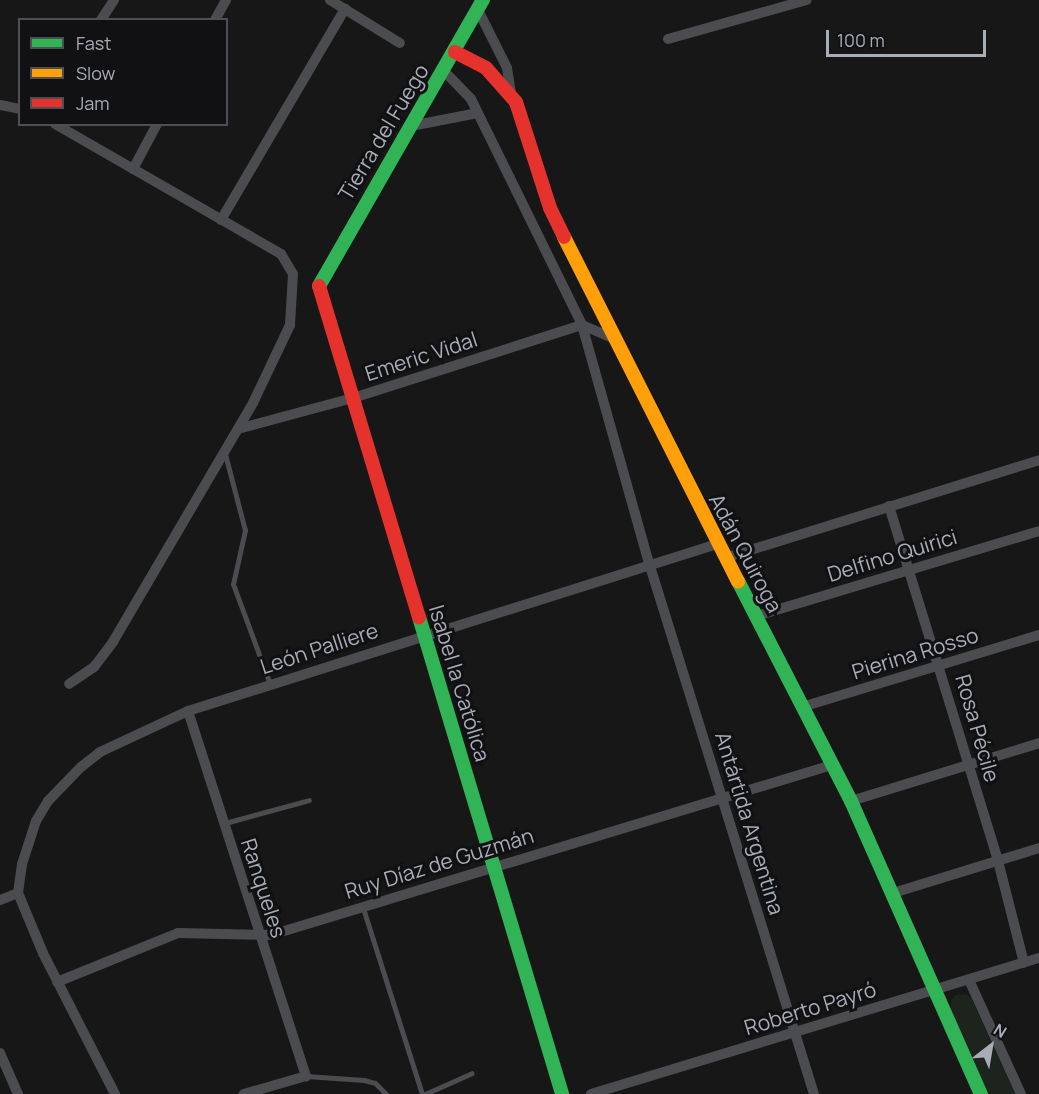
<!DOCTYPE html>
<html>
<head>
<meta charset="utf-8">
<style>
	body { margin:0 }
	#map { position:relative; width:1039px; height:1094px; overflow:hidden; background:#171717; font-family:Manrope,sans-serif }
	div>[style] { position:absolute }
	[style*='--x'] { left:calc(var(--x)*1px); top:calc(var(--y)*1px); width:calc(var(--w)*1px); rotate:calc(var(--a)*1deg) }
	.green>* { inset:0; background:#1d241e }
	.lane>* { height:5px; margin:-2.5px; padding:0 2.5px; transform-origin:2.5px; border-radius:2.5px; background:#4b4c50 }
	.street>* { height:10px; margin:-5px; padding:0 5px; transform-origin:5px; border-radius:5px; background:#4b4c50 }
	.fast>* { height:14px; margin:-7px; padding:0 7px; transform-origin:7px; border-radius:7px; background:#30b455 }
	.slow>* { height:14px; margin:-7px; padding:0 7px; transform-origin:7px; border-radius:7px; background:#ff9f0a }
	.jam>* { height:14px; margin:-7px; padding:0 7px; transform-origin:7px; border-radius:7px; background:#e5322d }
	span { translate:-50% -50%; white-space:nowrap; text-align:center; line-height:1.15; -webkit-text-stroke:6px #111113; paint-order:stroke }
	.street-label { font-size:21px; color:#a8adb8 }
	.legend { position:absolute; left:18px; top:18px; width:210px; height:108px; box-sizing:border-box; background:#111113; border:2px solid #4d4f55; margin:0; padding:8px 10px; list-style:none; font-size:18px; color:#a8adb8 }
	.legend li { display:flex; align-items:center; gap:12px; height:30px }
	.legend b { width:30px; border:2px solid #4d4f55 }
	.north { position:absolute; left:961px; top:1016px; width:60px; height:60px; -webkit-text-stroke:4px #111113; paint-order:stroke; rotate:31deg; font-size:16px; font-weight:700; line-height:24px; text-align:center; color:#a8adb8 }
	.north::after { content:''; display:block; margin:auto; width:21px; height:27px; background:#a8adb8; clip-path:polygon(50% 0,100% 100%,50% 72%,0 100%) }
	.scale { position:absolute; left:826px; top:30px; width:160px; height:27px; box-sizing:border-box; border:3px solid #a8adb8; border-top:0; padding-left:8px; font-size:18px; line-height:21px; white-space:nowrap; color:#a8adb8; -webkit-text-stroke:4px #111113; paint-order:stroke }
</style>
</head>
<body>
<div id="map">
	<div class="green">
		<i style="clip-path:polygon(966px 994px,971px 998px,1015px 1094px,989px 1094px,951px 1012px,951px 1000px,956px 995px)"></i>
	</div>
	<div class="lane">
		<i style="--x:225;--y:454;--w:79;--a:75.3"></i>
		<i style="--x:245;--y:530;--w:55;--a:102.5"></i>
		<i style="--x:233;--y:584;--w:107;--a:69.7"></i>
		<i style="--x:225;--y:823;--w:87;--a:-15.3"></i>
		<i style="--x:363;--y:908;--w:195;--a:72.4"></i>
		<i style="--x:306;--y:1076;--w:58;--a:3.9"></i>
		<i style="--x:364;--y:1080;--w:11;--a:15"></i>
		<i style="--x:375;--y:1083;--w:16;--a:45"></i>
		<i style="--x:425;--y:1094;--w:51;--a:-24.1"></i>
	</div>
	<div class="street">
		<i style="--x:330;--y:0;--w:82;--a:31.6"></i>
		<i style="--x:478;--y:10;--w:65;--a:63.4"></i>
		<i style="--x:507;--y:68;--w:25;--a:81"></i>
		<i style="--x:101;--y:20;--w:24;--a:-57"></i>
		<i style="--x:215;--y:20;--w:23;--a:-61"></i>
		<i style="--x:668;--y:39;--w:144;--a:-15.7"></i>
		<i style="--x:444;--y:71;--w:39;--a:46"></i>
		<i style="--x:471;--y:99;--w:252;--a:63.8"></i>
		<i style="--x:582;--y:325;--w:247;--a:74.3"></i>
		<i style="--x:649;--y:563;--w:556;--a:72.74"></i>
		<i style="--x:0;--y:105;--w:20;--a:11"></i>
		<i style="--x:55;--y:124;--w:261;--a:29.9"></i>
		<i style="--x:281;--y:254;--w:23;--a:59"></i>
		<i style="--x:293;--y:274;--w:51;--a:93.4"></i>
		<i style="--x:290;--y:325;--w:86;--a:115.4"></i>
		<i style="--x:253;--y:403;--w:277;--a:120.4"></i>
		<i style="--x:113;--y:642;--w:31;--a:127"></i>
		<i style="--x:94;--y:667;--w:30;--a:146"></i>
		<i style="--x:411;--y:126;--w:68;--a:-11"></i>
		<i style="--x:133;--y:169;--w:51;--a:-61.9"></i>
		<i style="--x:221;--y:220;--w:245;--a:-59.6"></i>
		<i style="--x:238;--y:429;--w:119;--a:-15.1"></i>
		<i style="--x:353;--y:398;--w:240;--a:-17.7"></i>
		<i style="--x:582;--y:325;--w:33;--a:23"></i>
		<i style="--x:889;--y:506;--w:371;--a:72.9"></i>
		<i style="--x:998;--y:861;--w:105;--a:75.7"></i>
		<i style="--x:725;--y:558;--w:329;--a:-17.3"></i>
		<i style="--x:756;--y:616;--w:295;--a:-16.7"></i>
		<i style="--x:802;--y:707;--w:248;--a:-16.9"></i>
		<i style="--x:188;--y:711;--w:384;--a:72.1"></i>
		<i style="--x:306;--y:1076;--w:65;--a:163.8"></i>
		<i style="--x:851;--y:801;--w:197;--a:-17.1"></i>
		<i style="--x:893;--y:893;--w:153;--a:-17.1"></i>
		<i style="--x:0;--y:900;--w:19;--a:-21"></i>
		<i style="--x:969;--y:980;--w:125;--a:65.5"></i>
		<i style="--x:57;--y:982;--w:131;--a:-22"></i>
		<i style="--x:178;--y:933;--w:93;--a:1.2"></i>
		<i style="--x:271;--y:935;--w:586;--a:-16.86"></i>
		<i style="--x:0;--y:1053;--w:45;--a:66.3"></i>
		<i style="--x:115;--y:1094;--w:158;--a:-117.1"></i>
		<i style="--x:43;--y:953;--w:65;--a:-112.6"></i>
		<i style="--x:18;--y:893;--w:29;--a:-82"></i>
		<i style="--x:22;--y:864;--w:45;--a:-72"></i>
		<i style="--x:36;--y:821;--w:23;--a:-59"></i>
		<i style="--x:48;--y:801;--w:47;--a:-45.9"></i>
		<i style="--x:81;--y:767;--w:24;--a:-38"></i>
		<i style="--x:100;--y:752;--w:97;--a:-25"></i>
		<i style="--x:188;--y:711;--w:555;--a:-17.52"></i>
		<i style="--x:591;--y:1094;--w:468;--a:-16.9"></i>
	</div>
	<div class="fast">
		<i style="--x:319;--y:286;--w:330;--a:-60.2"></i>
		<i style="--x:738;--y:581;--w:247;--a:62.8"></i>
		<i style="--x:851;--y:801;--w:321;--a:66.1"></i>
		<i style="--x:419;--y:617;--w:498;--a:73.3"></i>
	</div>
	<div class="slow">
		<i style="--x:564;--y:237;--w:386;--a:63.2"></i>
	</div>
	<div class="jam">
		<i style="--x:455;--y:52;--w:35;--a:27"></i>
		<i style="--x:486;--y:68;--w:45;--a:48.6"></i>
		<i style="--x:516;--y:102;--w:111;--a:72.2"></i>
		<i style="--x:550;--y:208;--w:32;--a:64"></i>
		<i style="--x:319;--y:286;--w:346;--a:73.2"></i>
	</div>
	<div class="street-label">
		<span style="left:383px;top:132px;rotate:-59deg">Tierra del Fuego</span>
		<span style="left:421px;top:356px;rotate:-18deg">Emeric Vidal</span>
		<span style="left:746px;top:553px;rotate:62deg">Adán Quiroga</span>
		<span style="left:892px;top:555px;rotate:-17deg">Delfino Quirici</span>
		<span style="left:319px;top:648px;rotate:-18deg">León Palliere</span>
		<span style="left:915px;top:653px;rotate:-17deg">Pierina Rosso</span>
		<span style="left:460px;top:683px;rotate:73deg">Isabel la Católica</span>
		<span style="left:978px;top:728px;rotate:74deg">Rosa Pécile</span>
		<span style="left:750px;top:823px;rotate:73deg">Antártida Argentina</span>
		<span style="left:439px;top:863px;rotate:-17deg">Ruy Díaz de Guzmán</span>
		<span style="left:264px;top:888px;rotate:72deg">Ranqueles</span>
		<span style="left:810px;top:1008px;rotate:-17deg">Roberto Payró</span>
	</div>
	<ul class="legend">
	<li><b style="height:8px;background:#30b455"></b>Fast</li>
	<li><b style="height:8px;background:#ff9f0a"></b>Slow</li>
	<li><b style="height:8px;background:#e5322d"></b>Jam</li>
	</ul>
	<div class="north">N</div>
	<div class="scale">100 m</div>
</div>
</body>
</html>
